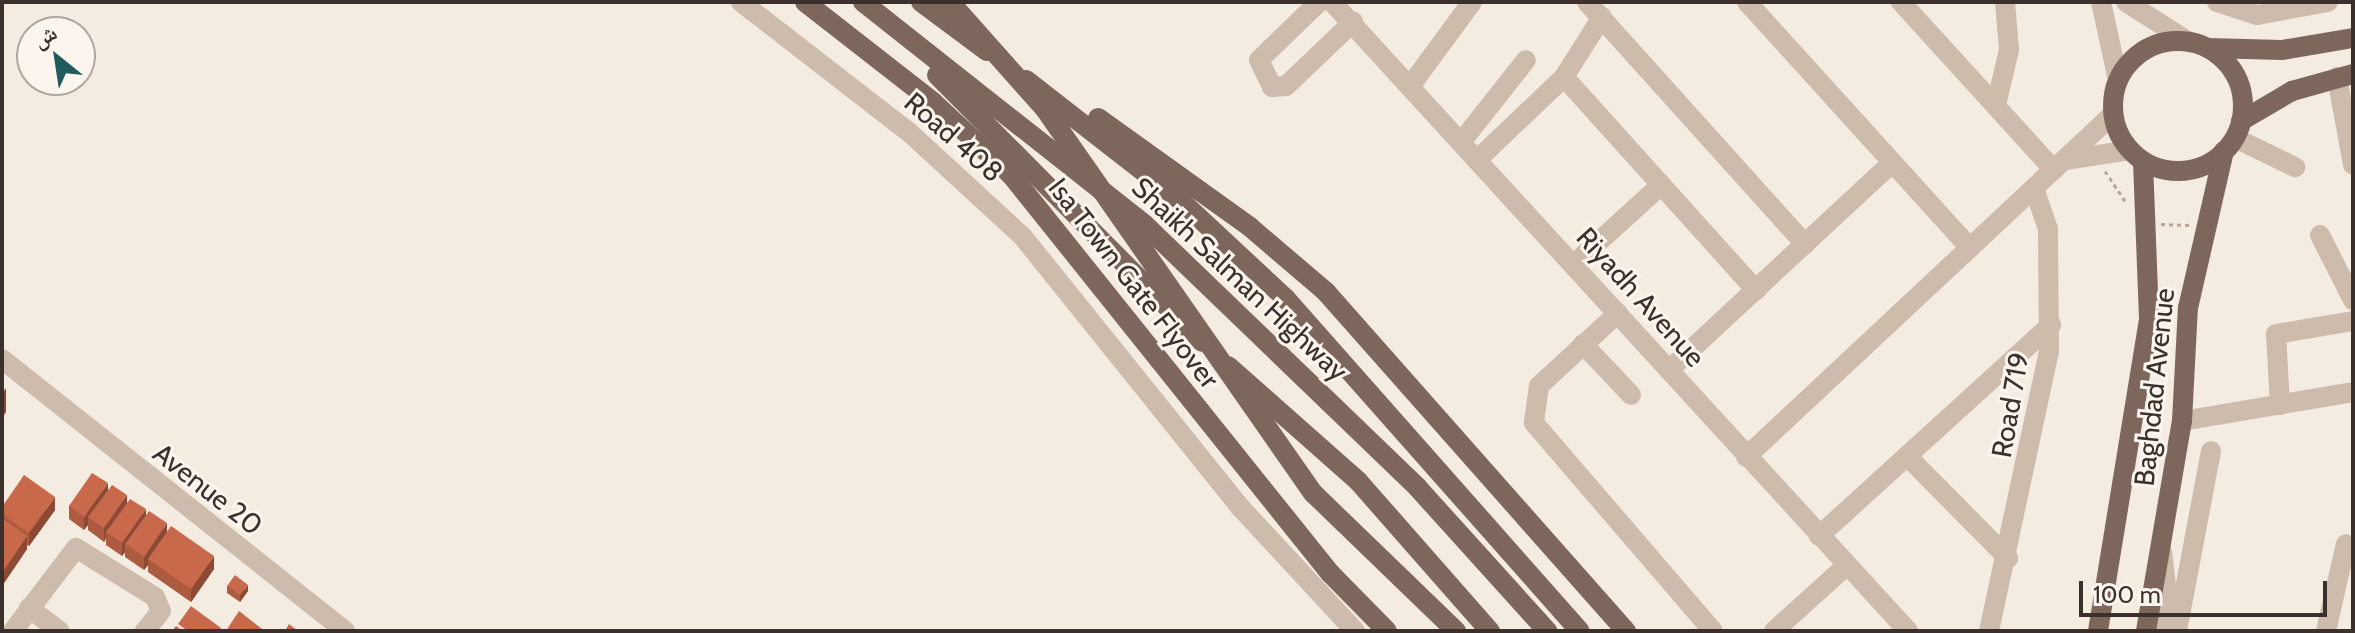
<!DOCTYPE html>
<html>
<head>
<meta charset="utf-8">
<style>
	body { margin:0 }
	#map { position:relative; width:2355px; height:633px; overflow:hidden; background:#f4ebe1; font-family:Cabin,"Noto Naskh Arabic",sans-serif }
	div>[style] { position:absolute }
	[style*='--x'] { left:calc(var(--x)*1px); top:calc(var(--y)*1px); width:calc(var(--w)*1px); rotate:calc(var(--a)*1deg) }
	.path>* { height:3px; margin-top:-1.5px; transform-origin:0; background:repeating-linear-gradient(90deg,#b9a596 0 4px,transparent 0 8px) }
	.minor>* { height:20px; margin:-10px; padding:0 10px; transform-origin:10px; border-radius:10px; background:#cdbbac }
	.major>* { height:20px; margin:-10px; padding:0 10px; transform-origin:10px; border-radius:10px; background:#7d675c }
	.major>.ring { margin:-10px; padding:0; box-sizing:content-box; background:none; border:20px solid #7d675c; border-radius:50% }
	.major-bridge>* { height:20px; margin:-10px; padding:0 10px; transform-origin:10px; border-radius:10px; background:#7d675c }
	.wall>* { inset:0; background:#ac5a40 }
	.shaded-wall>* { inset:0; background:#8c4a34 }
	.building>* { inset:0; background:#c8694b }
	span { translate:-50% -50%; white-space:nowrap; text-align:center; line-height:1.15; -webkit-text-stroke:6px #fbf5ee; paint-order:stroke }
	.street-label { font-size:28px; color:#3b302b }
	.frame { position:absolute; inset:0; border:4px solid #3b302b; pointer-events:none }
	.north { position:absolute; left:16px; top:16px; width:80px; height:80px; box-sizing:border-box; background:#fbf5ee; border:2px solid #aea6a0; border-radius:50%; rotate:330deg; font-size:22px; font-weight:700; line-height:32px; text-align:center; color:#3b302b }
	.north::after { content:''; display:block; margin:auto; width:28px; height:36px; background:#1f5a5e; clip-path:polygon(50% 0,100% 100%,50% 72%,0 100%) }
	.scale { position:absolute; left:2079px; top:581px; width:248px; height:36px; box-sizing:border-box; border:4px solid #3b302b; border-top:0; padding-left:10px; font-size:24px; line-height:28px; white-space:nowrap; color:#3b302b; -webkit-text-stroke:6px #fbf5ee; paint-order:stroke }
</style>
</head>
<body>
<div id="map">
	<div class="path">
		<i style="--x:2129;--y:52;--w:24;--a:-36"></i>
		<i style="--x:2105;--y:171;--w:36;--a:56"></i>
		<i style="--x:2161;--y:224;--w:29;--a:2"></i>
	</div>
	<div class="minor">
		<i style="--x:741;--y:2;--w:214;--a:37.8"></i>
		<i style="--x:910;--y:133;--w:154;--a:42.6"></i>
		<i style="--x:1023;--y:237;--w:348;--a:51.2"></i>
		<i style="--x:1241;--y:508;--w:168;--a:47.2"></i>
		<i style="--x:1319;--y:2;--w:83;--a:136"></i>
		<i style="--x:1259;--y:60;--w:30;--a:64"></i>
		<i style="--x:1272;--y:87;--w:14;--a:-4"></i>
		<i style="--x:1286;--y:86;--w:93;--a:-43.7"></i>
		<i style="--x:1332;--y:2;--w:853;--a:47.52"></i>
		<i style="--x:1587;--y:2;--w:326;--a:48"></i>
		<i style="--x:1747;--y:2;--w:332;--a:47.8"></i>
		<i style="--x:1901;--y:2;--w:227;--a:47.7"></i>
		<i style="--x:2101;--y:2;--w:80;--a:77.7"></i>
		<i style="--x:2126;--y:2;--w:75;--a:32.4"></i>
		<i style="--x:2217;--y:2;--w:42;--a:18"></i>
		<i style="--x:2257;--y:15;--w:72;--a:-10.4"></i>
		<i style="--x:1564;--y:77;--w:287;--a:48"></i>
		<i style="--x:2337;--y:77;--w:89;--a:79.7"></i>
		<i style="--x:1411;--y:85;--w:103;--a:-53.7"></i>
		<i style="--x:1996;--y:105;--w:57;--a:-76.7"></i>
		<i style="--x:2009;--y:50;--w:48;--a:-94.8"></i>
		<i style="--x:2235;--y:138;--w:67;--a:25.8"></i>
		<i style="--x:1462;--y:141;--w:103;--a:-51.7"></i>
		<i style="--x:1478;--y:159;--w:119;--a:-43.6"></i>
		<i style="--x:1564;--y:77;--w:71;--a:-57.7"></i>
		<i style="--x:2065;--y:160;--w:66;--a:-8.7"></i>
		<i style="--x:2320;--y:235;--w:73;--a:63.1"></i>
		<i style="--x:1574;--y:264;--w:118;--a:-42.2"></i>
		<i style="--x:1618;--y:313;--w:108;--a:137.3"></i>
		<i style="--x:1539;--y:386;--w:37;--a:98"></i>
		<i style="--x:1534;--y:423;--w:274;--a:49.3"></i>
		<i style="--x:1583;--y:344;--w:70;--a:46.7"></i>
		<i style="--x:2;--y:359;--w:438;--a:38.4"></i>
		<i style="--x:1669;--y:370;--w:304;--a:-42.9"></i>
		<i style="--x:2280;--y:405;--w:71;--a:-93.2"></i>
		<i style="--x:2276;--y:334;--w:78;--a:-9.6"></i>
		<i style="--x:2182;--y:421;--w:173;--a:-9.6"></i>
		<i style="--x:1907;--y:456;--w:144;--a:45.3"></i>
		<i style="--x:1746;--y:457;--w:502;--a:-43.06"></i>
		<i style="--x:1819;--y:536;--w:314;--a:-42.3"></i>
		<i style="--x:29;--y:608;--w:38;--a:37"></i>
		<i style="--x:13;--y:631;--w:104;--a:-52.8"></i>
		<i style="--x:76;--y:548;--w:93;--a:31.8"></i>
		<i style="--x:155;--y:597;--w:15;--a:67"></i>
		<i style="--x:161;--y:611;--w:26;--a:129"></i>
		<i style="--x:1774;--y:631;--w:97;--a:-42.1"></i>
		<i style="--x:1989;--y:631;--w:285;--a:-77.9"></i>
		<i style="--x:2049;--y:352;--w:123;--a:-90.5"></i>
		<i style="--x:2048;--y:229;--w:43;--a:-108.9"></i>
		<i style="--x:2157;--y:631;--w:38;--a:-75"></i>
		<i style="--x:2167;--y:594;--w:42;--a:-96.8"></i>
		<i style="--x:2177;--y:631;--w:183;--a:-79.3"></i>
		<i style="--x:2326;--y:631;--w:89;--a:-77.1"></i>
	</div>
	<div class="major">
		<i style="--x:805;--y:2;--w:162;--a:38"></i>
		<i style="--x:933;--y:102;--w:108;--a:43.1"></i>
		<i style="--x:1012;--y:176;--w:509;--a:51.31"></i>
		<i style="--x:1330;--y:573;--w:81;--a:45.5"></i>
		<i style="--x:863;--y:2;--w:358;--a:38.3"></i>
		<i style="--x:1144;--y:224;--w:380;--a:43.9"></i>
		<i style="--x:1418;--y:488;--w:193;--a:47.9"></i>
		<i style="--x:921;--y:2;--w:82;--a:36.6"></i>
		<i class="ring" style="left:2113px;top:41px;width:110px;height:110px"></i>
		<i style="--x:2208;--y:48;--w:74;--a:1.5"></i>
		<i style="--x:2282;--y:50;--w:72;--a:-9.6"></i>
		<i style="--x:937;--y:75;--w:376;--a:45.2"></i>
		<i style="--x:1026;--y:80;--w:195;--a:37.9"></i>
		<i style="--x:1180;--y:200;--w:145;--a:43"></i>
		<i style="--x:1286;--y:299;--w:443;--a:48.5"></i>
		<i style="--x:1098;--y:118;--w:187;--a:35.6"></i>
		<i style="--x:1250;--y:227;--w:100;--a:40.5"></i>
		<i style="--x:1326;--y:292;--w:453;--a:48.5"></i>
		<i style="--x:2241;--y:121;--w:59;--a:-30.5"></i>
		<i style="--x:2292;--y:91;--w:63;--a:-15.6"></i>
		<i style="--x:1228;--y:366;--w:174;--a:41.5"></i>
		<i style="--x:1358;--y:481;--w:200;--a:48.7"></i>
		<i style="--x:2098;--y:631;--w:317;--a:-80.7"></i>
		<i style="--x:2149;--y:318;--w:157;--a:-92.2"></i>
		<i style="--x:2146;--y:631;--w:213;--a:-80.3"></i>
		<i style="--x:2182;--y:421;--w:113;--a:-87"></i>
		<i style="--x:2188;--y:308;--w:161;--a:-77.1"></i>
	</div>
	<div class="major-bridge">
		<i style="--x:950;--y:2;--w:143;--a:48.4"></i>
		<i style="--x:1045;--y:109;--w:468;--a:55.1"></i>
		<i style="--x:1313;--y:493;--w:199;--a:44"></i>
	</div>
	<div class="wall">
		<i style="clip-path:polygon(108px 490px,146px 515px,214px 569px,191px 602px,148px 572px,148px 565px,144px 570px,125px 557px,125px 552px,122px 556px,106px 545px,106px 538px,104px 542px,88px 530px,88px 525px,84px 530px,69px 519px,69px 506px)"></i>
		<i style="clip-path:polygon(2px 507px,55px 510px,29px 546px,27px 545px,27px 549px,2px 586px)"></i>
		<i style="clip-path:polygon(227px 586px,248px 591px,240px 602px,227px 593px)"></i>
	</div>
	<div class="shaded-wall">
		<i style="clip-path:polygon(6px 388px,6px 412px,2px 418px,2px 394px)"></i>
		<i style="clip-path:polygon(108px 483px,108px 497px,88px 517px,88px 525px,84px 530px,84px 517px)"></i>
		<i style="clip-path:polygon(127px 495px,127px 508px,106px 532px,106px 538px,104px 542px,104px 528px)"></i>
		<i style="clip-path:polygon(55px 497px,55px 510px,29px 546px,29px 533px)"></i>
		<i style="clip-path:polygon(146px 509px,146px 522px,125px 544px,125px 552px,122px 556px,122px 543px)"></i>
		<i style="clip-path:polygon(167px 523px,167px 537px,148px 559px,148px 565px,144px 570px,144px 557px)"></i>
		<i style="clip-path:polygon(27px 536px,27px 549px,2px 586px,2px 573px)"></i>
		<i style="clip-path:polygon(214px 556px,214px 569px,191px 602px,191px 589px)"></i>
		<i style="clip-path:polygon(248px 585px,248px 591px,240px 602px,240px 595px)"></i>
	</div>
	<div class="building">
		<i style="clip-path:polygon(92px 473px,108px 483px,84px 517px,69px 506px)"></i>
		<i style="clip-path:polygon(24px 475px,55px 497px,29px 533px,2px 514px,2px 507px)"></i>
		<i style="clip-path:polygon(112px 485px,127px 495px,104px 528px,88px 517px)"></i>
		<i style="clip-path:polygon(130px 499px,146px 509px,122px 543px,106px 532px)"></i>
		<i style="clip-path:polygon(149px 511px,167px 523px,144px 557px,125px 544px)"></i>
		<i style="clip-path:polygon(2px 518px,27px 536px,2px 573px)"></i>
		<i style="clip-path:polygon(171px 526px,214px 556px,191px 589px,148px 559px)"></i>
		<i style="clip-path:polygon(235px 575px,248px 585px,240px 595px,227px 586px)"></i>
		<i style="clip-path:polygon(191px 606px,221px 628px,219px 631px,188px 631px,178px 624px)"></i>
		<i style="clip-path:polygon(239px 611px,262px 629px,261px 631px,226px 631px)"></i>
		<i style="clip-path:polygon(289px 624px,298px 631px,285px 631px)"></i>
		<i style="clip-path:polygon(176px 626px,183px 631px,172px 631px)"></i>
	</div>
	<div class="street-label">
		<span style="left:954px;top:137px;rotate:41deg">Road 408</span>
		<span style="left:1240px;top:279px;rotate:43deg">Shaikh Salman Highway</span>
		<span style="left:1134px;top:283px;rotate:52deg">Isa Town Gate Flyover</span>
		<span style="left:1641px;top:297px;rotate:48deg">Riyadh Avenue</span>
		<span style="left:2154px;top:387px;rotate:-84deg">Baghdad Avenue</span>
		<span style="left:2010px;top:405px;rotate:-80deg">Road 719</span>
		<span style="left:208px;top:489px;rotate:38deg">Avenue 20</span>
	</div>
	<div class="frame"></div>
	<div class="north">ش</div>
	<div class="scale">100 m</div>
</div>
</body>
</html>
